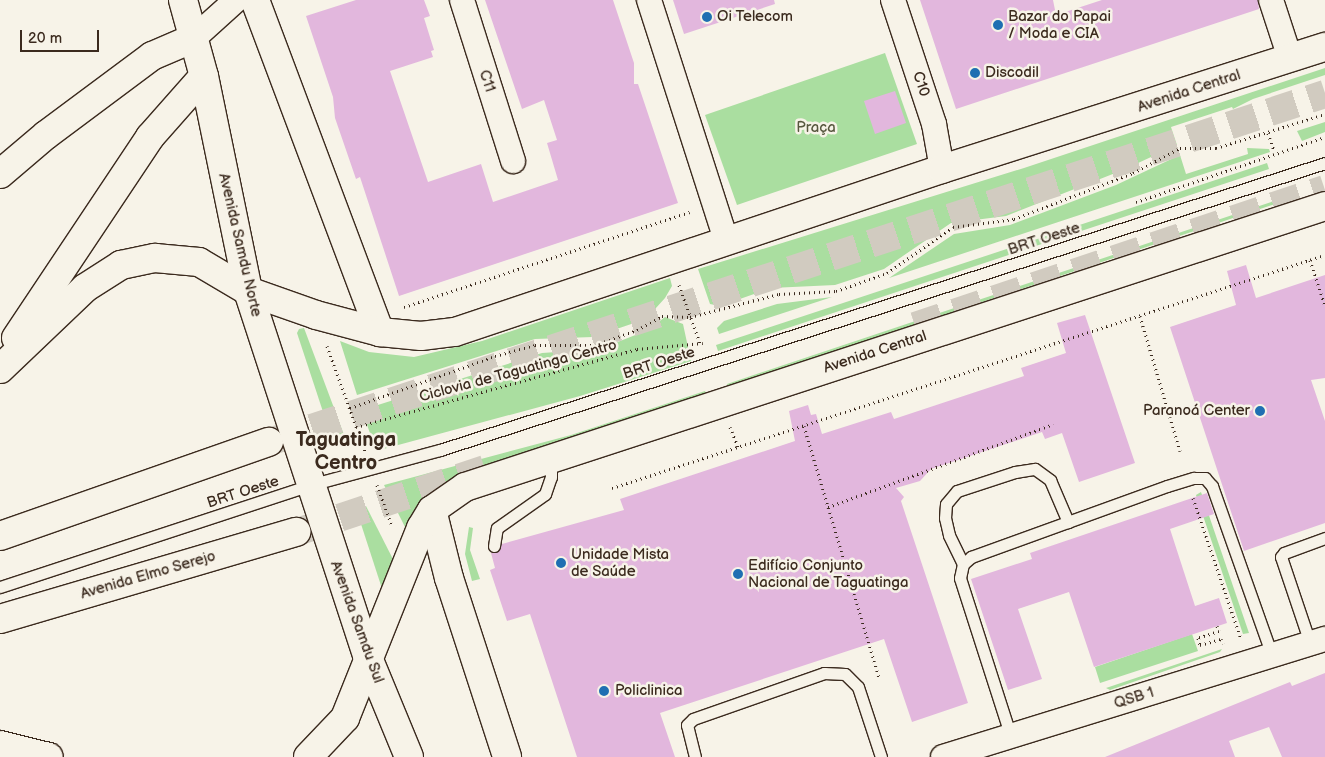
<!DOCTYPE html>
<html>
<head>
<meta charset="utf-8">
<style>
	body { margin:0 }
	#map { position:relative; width:1325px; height:757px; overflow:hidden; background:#f7f3e8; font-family:"Balsamiq Sans",sans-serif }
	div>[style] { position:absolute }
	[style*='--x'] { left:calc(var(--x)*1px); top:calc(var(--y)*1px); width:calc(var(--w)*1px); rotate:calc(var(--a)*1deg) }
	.green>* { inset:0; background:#aadea0 }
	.building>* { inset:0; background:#e2b7dd }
	.primary-tunnel>* { height:28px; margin-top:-14px; transform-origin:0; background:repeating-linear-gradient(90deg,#d1cbc0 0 28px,transparent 0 42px) }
	.path>* { height:3px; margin-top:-1.5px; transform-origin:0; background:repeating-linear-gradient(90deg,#3b2a1e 0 1px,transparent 0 5px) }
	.roads { filter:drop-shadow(1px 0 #3b2a1e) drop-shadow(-1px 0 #3b2a1e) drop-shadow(0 1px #3b2a1e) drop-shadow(0 -1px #3b2a1e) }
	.lane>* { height:11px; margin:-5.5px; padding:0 5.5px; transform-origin:5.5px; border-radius:5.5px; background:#f7f3e8 }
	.street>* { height:24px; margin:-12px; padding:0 12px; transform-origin:12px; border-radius:12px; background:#f7f3e8 }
	.secondary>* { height:28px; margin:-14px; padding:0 14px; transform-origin:14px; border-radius:14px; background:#f7f3e8 }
	.primary>* { height:28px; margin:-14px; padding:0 14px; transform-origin:14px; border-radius:14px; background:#f7f3e8 }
	.dots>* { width:14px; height:14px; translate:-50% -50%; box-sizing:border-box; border:2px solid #f7f3e8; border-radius:50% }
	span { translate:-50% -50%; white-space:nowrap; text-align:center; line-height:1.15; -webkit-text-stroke:5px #f7f3e8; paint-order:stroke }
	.poi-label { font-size:15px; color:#3b2a1e }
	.left { translate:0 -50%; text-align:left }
	.right { translate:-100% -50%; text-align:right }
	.street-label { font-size:15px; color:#3b2a1e }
	.park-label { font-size:15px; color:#57573e }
	.district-label { font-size:20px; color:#3b2a1e; font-weight:700 }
	.scale { position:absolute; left:20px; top:30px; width:79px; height:22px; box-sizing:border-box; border:2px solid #3b2a1e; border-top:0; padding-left:6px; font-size:15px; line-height:18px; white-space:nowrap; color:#3b2a1e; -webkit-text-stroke:4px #f7f3e8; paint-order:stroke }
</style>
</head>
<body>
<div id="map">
	<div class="green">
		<i style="clip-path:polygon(885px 53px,917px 144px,737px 205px,705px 115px)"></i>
		<i style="clip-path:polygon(1325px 68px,1325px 75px,1253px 99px,1233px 109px,1232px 107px,1171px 127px,1177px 145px,1123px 170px,1006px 216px,951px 223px,884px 269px,835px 285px,771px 288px,720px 306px,710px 304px,698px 269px,1024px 168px)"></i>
		<i style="clip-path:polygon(1325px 122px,1325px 132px,1302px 141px,1297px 131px)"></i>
		<i style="clip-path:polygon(1247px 148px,1269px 149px,1270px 152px,889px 278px,954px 234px,1010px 225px,1116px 185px,1180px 155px,1186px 174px,1248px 154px)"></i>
		<i style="clip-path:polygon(1267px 163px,1269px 169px,718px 351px,716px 345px)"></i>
		<i style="clip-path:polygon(1283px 198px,1284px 201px,728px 387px,727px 384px)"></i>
		<i style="clip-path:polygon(670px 278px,672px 286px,665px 298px,646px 319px,593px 337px,535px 339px,357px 395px,340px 341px,369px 352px,414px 357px,482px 341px)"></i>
		<i style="clip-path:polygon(832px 297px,719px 334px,717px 328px,724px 321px,777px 304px)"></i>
		<i style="clip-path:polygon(665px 317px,683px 324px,691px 361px,580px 396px,376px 451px,362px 410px,542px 353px,600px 349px,648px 330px)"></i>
		<i style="clip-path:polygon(304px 328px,349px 448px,330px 433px,297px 333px,299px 329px)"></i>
		<i style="clip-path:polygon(705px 391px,706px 394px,467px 476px,413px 543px,384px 485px,571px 435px)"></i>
		<i style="clip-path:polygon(1201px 492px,1249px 633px,1243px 634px,1196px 495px)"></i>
		<i style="clip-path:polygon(366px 506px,400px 573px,387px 604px,361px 524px)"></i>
		<i style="clip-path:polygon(469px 527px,473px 528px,470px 550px,480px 579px,472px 581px,465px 554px)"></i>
		<i style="clip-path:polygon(1192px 634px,1198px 651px,1100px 683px,1095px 667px)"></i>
		<i style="clip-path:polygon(1222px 649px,1220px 652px,1110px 690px,1106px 688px)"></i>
	</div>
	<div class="building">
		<i style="clip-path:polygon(356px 0,424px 0,430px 16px,424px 18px,434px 50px,431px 51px,433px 57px,390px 71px,428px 182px,481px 164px,493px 202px,558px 180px,547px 143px,557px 140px,544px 100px,522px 109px,485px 0,613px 0,634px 63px,634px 84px,638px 84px,678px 203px,399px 296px,360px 177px,356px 179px,335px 118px,333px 97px,306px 16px)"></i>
		<i style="clip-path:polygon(673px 0,774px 0,775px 4px,684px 34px)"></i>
		<i style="clip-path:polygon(920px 0,1053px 0,1056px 15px,1102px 0,1258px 0,1259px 9px,956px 109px)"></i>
		<i style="clip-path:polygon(895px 91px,906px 123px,875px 134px,864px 101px)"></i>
		<i style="clip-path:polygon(1246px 265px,1256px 298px,1325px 275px,1325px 378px,1311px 380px,1325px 421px,1325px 523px,1244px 551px,1170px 327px,1236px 305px,1227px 271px)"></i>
		<i style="clip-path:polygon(1085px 315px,1135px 463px,1079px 482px,1062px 433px,1045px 439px,1042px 432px,931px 469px,920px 481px,896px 488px,904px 497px,901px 501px,968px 703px,912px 722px,884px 639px,660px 713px,675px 757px,577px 757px,530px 614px,507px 621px,490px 570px,495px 568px,491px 553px,499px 551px,502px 544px,624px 510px,620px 499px,795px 441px,789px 411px,808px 405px,811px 415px,816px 414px,822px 434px,891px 412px,894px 419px,1024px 376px,1021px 368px,1066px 353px,1057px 323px)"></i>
		<i style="clip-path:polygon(1207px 493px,1214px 514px,1170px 529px,1195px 606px,1219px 598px,1227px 623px,1094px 667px,1069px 592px,1018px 609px,1042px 679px,1008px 690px,971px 579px,1032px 559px,1030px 553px)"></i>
		<i style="clip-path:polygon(1325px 673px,1325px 757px,1282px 757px,1269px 727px,1229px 741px,1235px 757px,1105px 757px,1290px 682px,1292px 686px)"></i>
	</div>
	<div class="primary-tunnel">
		<i style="--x:915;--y:326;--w:432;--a:-18.5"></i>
		<i style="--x:272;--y:441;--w:1109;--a:-18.24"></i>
		<i style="--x:300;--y:531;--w:195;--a:-18.5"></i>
	</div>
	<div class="path">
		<i style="--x:1268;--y:133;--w:18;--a:71"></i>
		<i style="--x:1136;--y:202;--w:200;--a:-19"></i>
		<i style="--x:1310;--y:260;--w:48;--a:71.9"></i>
		<i style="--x:679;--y:285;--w:62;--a:70.1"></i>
		<i style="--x:404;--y:307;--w:301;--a:-18.4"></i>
		<i style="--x:1140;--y:316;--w:141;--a:73.5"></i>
		<i style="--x:327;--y:346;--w:112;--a:70.1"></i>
		<i style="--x:350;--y:408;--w:154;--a:-19.7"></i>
		<i style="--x:495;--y:356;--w:41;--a:-15.4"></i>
		<i style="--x:535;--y:345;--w:60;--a:0"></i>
		<i style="--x:595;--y:345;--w:45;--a:-19.7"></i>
		<i style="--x:637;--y:330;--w:29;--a:-29"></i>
		<i style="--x:662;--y:316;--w:28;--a:2"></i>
		<i style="--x:690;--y:317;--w:92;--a:-14.5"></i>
		<i style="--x:779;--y:294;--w:57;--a:-3"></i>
		<i style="--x:836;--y:291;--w:54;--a:-19.4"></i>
		<i style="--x:887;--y:273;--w:80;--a:-34.9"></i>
		<i style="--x:953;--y:227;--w:62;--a:-7.5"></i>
		<i style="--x:1014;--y:219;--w:128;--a:-21.1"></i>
		<i style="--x:1133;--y:173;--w:53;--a:-28"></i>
		<i style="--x:1180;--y:148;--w:36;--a:0"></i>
		<i style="--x:1216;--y:148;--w:114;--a:-17.3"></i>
		<i style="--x:804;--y:426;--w:262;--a:73.4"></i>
		<i style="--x:356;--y:427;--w:292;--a:-15.5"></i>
		<i style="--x:637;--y:349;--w:66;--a:-5.2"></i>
		<i style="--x:730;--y:427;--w:22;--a:68"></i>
		<i style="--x:377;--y:485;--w:44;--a:69.9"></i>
		<i style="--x:612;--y:488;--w:750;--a:-18.1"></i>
		<i style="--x:1193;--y:498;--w:149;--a:71.2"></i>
		<i style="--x:828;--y:507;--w:240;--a:-20.2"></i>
		<i style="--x:1217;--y:626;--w:5;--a:68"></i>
		<i style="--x:1219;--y:631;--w:22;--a:162"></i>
		<i style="--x:1198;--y:638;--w:7;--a:74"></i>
		<i style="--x:1200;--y:645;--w:22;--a:-16"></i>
		<i style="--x:1221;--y:639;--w:5;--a:68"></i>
	</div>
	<div class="roads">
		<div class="lane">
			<i style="--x:494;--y:546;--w:18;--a:-81"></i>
			<i style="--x:497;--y:528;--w:59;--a:-35.3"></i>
			<i style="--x:545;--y:494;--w:18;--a:-71"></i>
			<i style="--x:551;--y:477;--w:18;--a:-90"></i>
			<i style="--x:963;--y:564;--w:32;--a:-116"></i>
			<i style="--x:949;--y:535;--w:17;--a:-103"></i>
			<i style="--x:945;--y:518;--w:14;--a:-86"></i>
			<i style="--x:946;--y:504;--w:17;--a:-50"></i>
			<i style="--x:957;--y:491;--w:61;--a:-18.1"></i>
			<i style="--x:1015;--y:472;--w:20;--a:-9"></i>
			<i style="--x:1035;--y:469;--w:19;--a:36"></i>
			<i style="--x:1050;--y:480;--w:46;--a:66.8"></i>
			<i style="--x:0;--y:587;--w:326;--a:-18.2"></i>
			<i style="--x:310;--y:485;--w:135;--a:-15.1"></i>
			<i style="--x:440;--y:450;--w:930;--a:-17.97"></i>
			<i style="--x:1310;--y:643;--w:91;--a:-108.6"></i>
			<i style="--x:1281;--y:557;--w:5;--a:-53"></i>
			<i style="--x:1284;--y:553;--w:44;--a:-20.1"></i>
			<i style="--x:1011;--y:737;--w:167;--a:-107.8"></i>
			<i style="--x:960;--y:578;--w:14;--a:-78"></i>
			<i style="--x:963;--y:564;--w:11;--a:-41"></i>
			<i style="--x:971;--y:557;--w:208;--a:-19.9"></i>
			<i style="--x:1167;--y:486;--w:28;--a:-17"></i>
			<i style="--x:1194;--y:478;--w:11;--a:0"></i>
			<i style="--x:1205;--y:478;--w:11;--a:49"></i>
			<i style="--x:1212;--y:486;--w:179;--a:70.5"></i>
			<i style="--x:695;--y:757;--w:33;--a:-104"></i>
			<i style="--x:687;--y:725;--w:8;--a:-45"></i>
			<i style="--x:693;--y:719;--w:139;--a:-19.3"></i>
			<i style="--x:824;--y:673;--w:21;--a:3"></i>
			<i style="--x:845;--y:674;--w:18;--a:45"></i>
			<i style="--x:858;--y:687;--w:74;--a:71.8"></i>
		</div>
		<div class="street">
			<i style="--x:462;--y:0;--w:169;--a:72.4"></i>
			<i style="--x:649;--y:0;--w:252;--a:72.2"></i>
			<i style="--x:893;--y:0;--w:131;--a:71.7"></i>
			<i style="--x:934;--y:124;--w:46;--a:79.9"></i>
			<i style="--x:1271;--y:0;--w:61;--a:71.9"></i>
			<i style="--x:194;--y:38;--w:57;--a:-42.1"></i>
			<i style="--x:943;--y:757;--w:400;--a:-17.2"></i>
		</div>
		<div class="secondary">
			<i style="--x:183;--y:0;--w:79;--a:74.6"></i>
			<i style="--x:204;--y:76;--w:219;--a:78.4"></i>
			<i style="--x:248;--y:291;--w:383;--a:71.9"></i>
			<i style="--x:367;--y:655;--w:110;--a:67.6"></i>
			<i style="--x:255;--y:0;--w:355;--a:69.4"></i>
			<i style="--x:0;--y:174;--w:60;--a:-40.3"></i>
			<i style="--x:46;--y:135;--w:132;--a:-36.7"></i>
			<i style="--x:152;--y:56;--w:46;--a:-23.2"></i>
			<i style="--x:16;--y:338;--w:242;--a:-56.3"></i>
			<i style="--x:150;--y:137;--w:81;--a:-48.5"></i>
			<i style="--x:0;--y:369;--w:117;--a:-43.6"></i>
			<i style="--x:85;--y:288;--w:43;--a:-32.6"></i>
			<i style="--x:121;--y:265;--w:35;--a:-12"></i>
			<i style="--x:155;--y:258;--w:44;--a:5.2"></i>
			<i style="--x:199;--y:262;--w:57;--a:30.6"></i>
			<i style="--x:248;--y:291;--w:72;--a:19.4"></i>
			<i style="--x:316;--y:315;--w:66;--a:14.9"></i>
			<i style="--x:380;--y:332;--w:41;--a:5.6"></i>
			<i style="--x:421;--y:336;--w:34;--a:-7"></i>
			<i style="--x:455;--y:332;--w:514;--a:-18.51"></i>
			<i style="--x:942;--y:169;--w:402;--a:-17.7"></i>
			<i style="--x:432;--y:510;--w:70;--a:76"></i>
			<i style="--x:449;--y:578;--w:188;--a:72"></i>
			<i style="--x:0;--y:745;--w:50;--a:13.8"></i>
			<i style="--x:308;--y:757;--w:54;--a:-46.5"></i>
			<i style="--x:345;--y:718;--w:205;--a:-68.2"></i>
			<i style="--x:421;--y:528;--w:21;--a:-59"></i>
			<i style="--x:432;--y:510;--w:40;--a:-34.9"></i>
			<i style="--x:465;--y:487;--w:905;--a:-18.09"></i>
		</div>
		<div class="primary">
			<i style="--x:0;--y:536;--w:285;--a:-19.3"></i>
			<i style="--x:0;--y:619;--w:309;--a:-16.4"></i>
		</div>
	</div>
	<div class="dots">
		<i style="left:707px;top:17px;background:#1f6fb2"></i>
		<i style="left:998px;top:25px;background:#1f6fb2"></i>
		<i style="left:975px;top:73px;background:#1f6fb2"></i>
		<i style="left:1260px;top:411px;background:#1f6fb2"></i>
		<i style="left:561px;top:563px;background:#1f6fb2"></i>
		<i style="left:738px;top:574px;background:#1f6fb2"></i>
		<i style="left:604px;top:691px;background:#1f6fb2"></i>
	</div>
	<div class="poi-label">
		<span class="left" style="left:1008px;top:25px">Bazar do Papai<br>/ Moda e CIA</span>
		<span class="left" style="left:717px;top:17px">Oi Telecom</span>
		<span class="left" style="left:985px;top:73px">Discodil</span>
		<span class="right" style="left:1250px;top:411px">Paranoá Center</span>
		<span class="left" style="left:571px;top:563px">Unidade Mista<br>de Saúde</span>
		<span class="left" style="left:748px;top:574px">Edifício Conjunto<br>Nacional de Taguatinga</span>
		<span class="left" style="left:615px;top:691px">Policlinica</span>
	</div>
	<div class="street-label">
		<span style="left:487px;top:81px;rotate:72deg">C11</span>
		<span style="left:921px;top:84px;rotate:72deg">C10</span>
		<span style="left:1189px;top:91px;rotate:-18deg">Avenida Central</span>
		<span style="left:1044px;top:239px;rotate:-18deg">BRT Oeste</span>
		<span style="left:240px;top:245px;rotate:77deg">Avenida Samdu Norte</span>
		<span style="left:875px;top:352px;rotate:-18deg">Avenida Central</span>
		<span style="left:659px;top:363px;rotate:-18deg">BRT Oeste</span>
		<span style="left:518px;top:371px;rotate:-15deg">Ciclovia de Taguatinga Centro</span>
		<span style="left:243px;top:492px;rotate:-18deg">BRT Oeste</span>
		<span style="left:148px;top:575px;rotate:-16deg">Avenida Elmo Serejo</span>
		<span style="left:357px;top:622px;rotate:70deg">Avenida Samdu Sul</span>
		<span style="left:1134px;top:698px;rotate:-17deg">QSB 1</span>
	</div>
	<div class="park-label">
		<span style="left:816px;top:128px">Praça</span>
	</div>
	<div class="district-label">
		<span style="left:346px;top:452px">Taguatinga<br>Centro</span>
	</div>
	<div class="scale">20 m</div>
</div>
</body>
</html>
